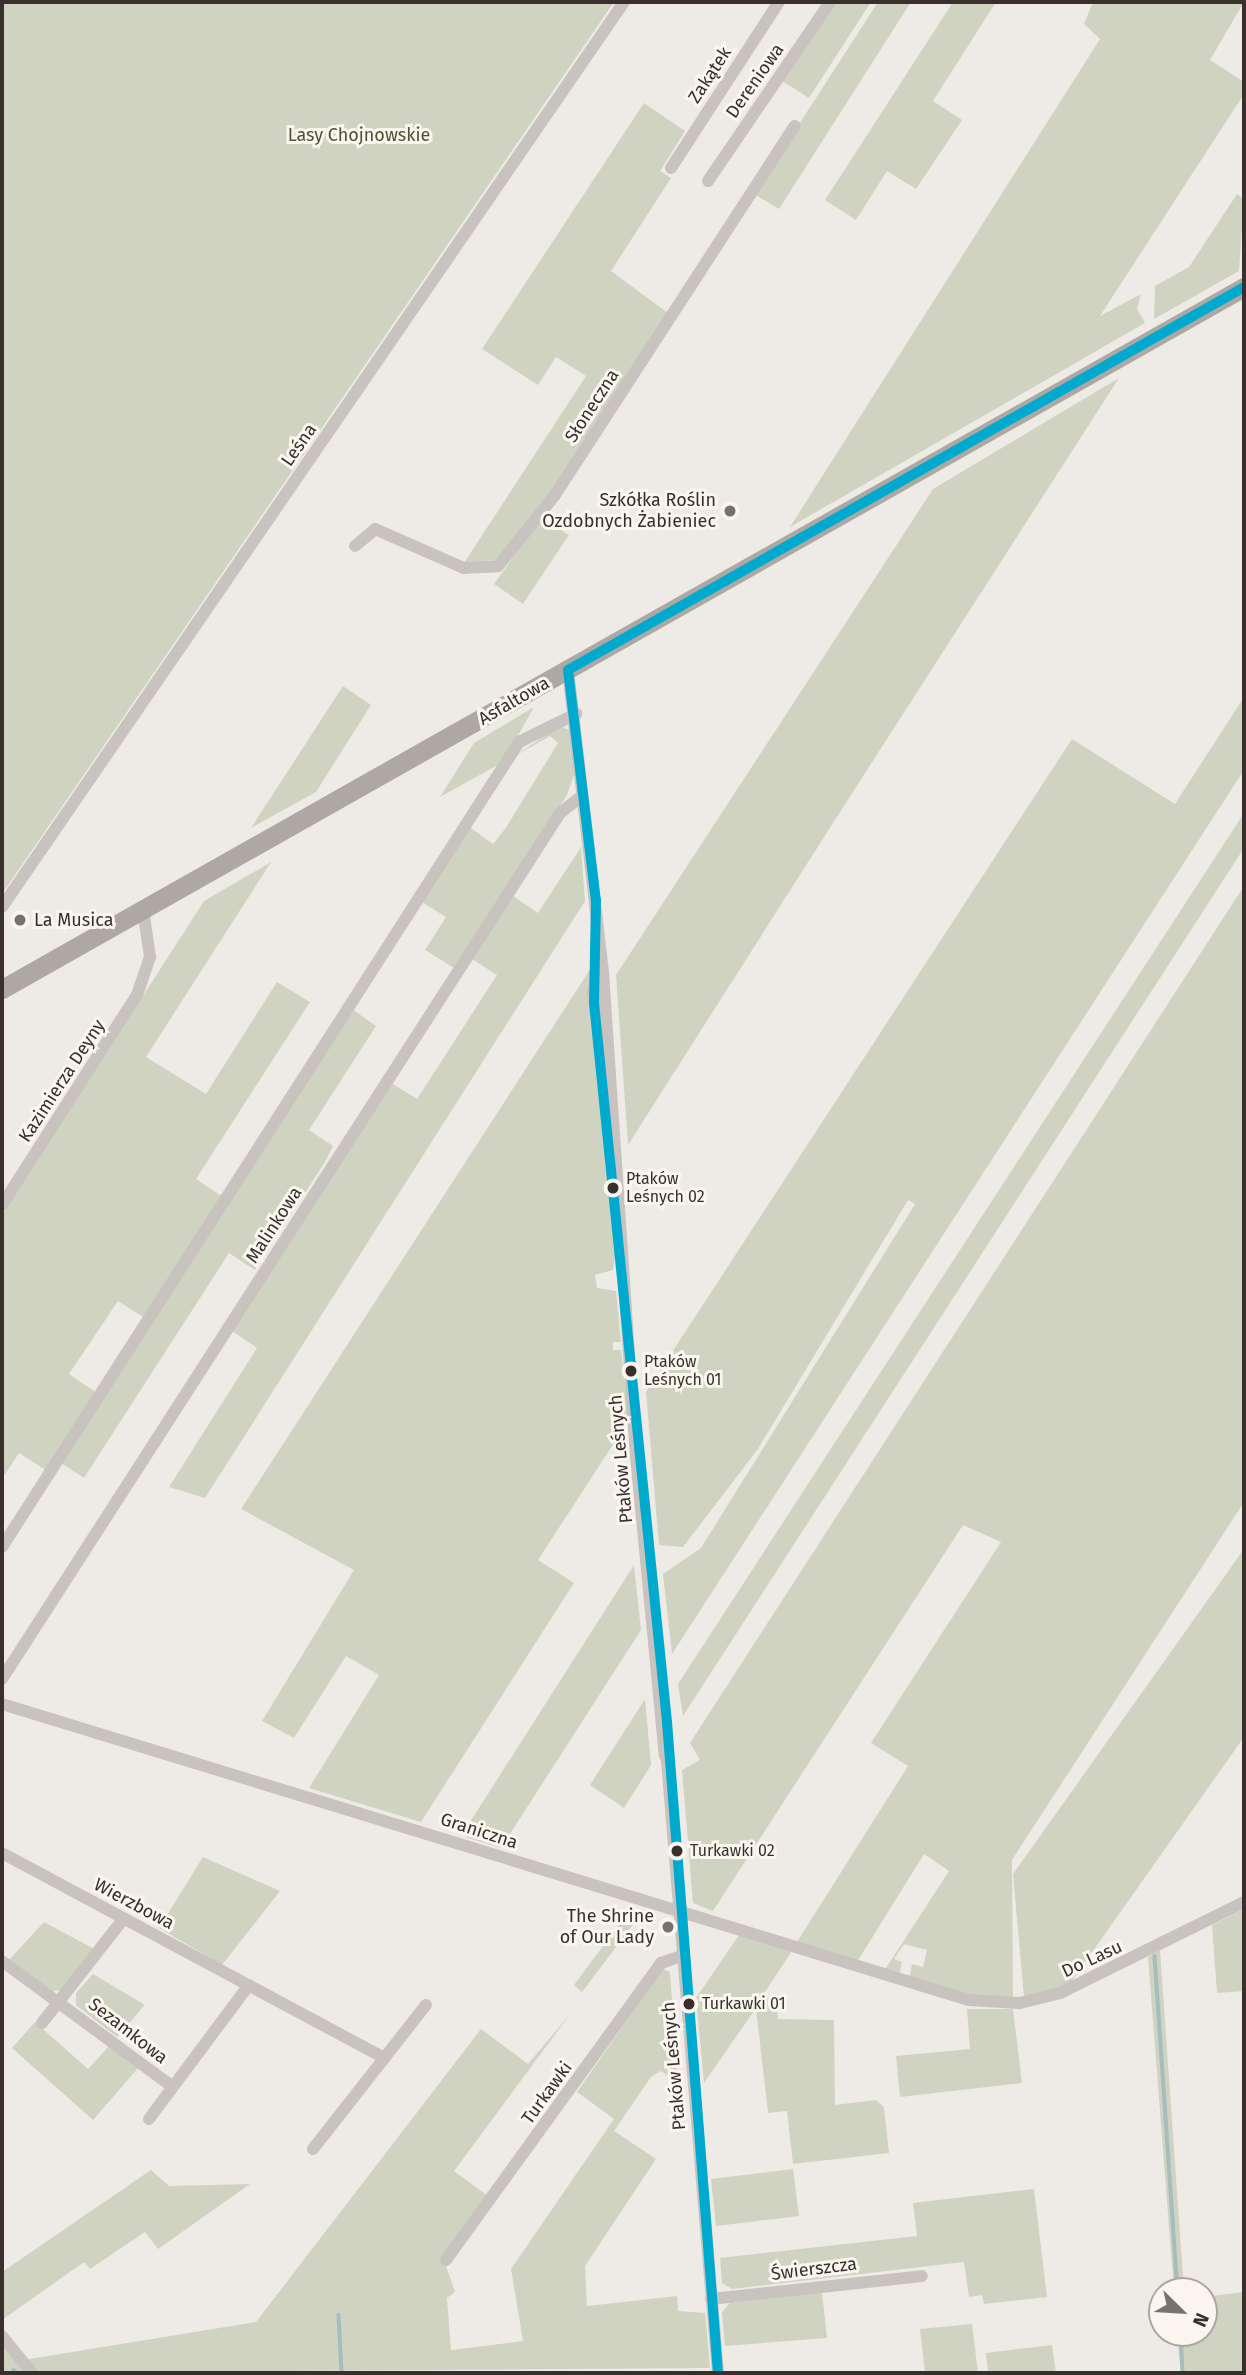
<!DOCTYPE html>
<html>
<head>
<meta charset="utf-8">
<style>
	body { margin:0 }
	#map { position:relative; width:1246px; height:2375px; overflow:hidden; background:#eeebe6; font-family:"Fira Sans",sans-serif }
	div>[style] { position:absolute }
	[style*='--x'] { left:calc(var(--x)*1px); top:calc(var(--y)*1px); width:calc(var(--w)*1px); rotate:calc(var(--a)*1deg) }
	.green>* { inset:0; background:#d0d3c2 }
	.stream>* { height:3.5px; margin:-1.75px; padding:0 1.75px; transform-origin:1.75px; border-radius:1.75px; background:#a4bebe }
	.street>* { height:12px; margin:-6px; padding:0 6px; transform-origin:6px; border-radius:6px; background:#c8c3bf }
	.primary>* { height:19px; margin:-9.5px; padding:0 9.5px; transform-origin:9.5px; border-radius:9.5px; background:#ada8a4 }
	.bus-1>* { height:10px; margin:-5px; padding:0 5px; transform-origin:5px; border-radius:5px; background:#00a9ce }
	.dots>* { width:19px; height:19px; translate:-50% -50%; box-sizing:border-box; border:4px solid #faf5ef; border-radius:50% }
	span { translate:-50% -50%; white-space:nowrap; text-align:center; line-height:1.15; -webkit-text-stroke:6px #faf5ef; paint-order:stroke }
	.bus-label { font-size:16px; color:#39302d }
	.left { translate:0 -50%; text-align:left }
	.street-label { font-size:18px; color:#39302d }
	.park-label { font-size:18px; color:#495532 }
	.poi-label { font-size:18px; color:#39302d }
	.right { translate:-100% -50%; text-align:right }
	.frame { position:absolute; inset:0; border:4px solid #39302d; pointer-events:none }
	.north { position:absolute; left:1148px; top:2277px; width:70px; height:70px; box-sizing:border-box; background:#faf5ef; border:2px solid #ada6a1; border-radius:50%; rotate:114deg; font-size:19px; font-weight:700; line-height:28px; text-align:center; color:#39302d }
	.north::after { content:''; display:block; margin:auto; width:24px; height:32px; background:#78716e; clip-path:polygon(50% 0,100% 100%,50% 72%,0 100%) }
</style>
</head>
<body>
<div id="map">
	<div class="green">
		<i style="clip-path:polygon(2px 2px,614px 2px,2px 894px)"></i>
		<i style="clip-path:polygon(832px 2px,871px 2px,809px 98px,779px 79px)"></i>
		<i style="clip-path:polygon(878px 2px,911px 2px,779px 209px,754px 194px)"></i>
		<i style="clip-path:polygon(953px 2px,996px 2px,933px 101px,962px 120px,916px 189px,887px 171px,856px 220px,825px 200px)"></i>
		<i style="clip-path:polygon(1093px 2px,1244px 2px,1210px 60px,1244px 82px,1244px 94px,1100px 316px,1141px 294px,1137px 309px,1145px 323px,790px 527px,1100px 39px,1084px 24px)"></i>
		<i style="clip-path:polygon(644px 103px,685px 131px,660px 171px,671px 178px,611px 271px,668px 313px,545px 504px,501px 559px,464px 563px,586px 376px,556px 357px,538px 385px,482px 349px)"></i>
		<i style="clip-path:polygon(1237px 194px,1244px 199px,1239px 271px,1154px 319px,1155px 286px,1189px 267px)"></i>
		<i style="clip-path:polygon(1119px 378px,833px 823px,628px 1145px,616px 975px,933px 489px)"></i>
		<i style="clip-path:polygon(542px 517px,569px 535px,523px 604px,494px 584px)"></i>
		<i style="clip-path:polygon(343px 686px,371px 705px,316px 792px,251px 828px)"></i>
		<i style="clip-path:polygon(1244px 697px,1244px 770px,672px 1654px,663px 1574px,701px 1548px,915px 1204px,908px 1200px,758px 1449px,683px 1547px,659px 1545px,646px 1392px,1072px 739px,1175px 804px)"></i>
		<i style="clip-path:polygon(534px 707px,503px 762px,440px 797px,474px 743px)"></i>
		<i style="clip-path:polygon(559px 726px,572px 731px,574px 775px,567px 795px,454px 968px,425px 950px,446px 917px,420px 901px,468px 826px,493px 844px,505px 829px,558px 743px,550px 736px,515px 756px)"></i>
		<i style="clip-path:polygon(1244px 813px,1244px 848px,683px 1716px,678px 1684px)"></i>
		<i style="clip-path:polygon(581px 847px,585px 901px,205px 1498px,169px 1487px,257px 1348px,232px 1331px,391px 1083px,417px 1099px,497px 975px,472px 959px,513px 896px,538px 913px)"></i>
		<i style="clip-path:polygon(271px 862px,146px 1057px,206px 1094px,277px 982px,310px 1002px,196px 1179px,223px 1197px,146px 1319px,118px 1301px,69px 1374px,97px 1393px,47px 1471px,19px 1453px,2px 1479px,2px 1215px,204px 901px)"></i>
		<i style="clip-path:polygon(1244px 886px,1244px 1502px,1012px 1860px,1013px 2000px,980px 1999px,909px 1979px,912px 1964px,923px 1967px,927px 1950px,904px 1944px,894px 1959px,902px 1962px,900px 1972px,884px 1971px,949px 1871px,924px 1854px,857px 1962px,797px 1942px,908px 1766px,871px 1743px,1001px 1542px,963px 1525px,713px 1911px,693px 1903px,682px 1770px,700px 1760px,690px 1743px)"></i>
		<i style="clip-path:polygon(591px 968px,615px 1256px,613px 1270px,595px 1275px,597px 1288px,616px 1291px,621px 1342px,613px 1342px,613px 1350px,621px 1350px,629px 1420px,538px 1560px,574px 1583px,421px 1822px,309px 1788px,379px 1675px,346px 1656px,294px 1738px,262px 1721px,354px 1570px,241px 1509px)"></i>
		<i style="clip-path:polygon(352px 1009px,376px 1026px,309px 1130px,333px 1146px,325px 1162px,255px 1270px,229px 1253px,84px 1478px,61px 1463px)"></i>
		<i style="clip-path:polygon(1244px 1549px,1244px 1737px,1069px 1985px,1024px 1997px,1013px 1874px)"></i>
		<i style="clip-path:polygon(634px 1565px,641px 1630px,501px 1848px,468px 1838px,463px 1833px)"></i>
		<i style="clip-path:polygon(645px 1699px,651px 1765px,624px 1808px,590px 1785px)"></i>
		<i style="clip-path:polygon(203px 1857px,280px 1891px,222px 1965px,159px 1928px)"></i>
		<i style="clip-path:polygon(1244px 1909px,1244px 1991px,1217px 1993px,1212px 1925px)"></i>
		<i style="clip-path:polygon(630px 1910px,641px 1914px,582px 1992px,574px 1985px)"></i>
		<i style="clip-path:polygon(44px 1922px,98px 1951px,63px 1990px,52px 1991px,8px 1961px)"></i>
		<i style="clip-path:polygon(739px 1935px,792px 1951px,763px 1995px,776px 2001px,778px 2019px,834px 2020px,835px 2105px,876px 2100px,884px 2107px,889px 2153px,793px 2164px,787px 2111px,768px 2113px,756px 2008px,704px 2083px,696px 1998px)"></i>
		<i style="clip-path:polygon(1160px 1950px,1184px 2291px,1174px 2291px,1148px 1957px)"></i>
		<i style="clip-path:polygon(663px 1969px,670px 1972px,678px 2082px,661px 2071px,651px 2077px,614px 2131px,656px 2159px,585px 2266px,587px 2306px,677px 2296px,678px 2311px,705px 2313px,710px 2368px,2px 2373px,2px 2345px,17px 2361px,256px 2322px,481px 2029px,528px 2064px,571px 2013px,454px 2171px,489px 2197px,446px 2266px,455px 2292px,447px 2298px,451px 2350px,523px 2341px,511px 2269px,614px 2119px,577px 2092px)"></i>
		<i style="clip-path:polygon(93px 1974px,145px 2005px,117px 2037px,76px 2005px,76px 1993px)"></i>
		<i style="clip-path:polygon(967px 2009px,1013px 2009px,1022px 2083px,900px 2097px,896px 2056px,970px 2049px)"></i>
		<i style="clip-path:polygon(35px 2022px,88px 2069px,111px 2044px,139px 2067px,93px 2120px,12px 2048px)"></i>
		<i style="clip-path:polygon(793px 2169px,799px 2216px,716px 2226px,711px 2179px)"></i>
		<i style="clip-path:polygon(151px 2170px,169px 2186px,250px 2184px,158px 2249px,145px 2232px,90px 2269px,84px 2262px,2px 2320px,2px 2272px)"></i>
		<i style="clip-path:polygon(1034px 2189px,1047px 2297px,984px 2304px,982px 2295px,969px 2297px,964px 2262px,732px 2289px,722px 2283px,720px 2258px,917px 2236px,913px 2203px)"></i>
		<i style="clip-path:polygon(822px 2292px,827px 2338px,725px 2346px,722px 2312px,730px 2303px)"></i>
		<i style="clip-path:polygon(1244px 2292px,1244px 2373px,1181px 2373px,1177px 2333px,1204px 2333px,1204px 2297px)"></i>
		<i style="clip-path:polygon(972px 2324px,978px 2373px,925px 2373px,920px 2329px)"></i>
		<i style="clip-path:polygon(1052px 2345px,1056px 2373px,988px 2373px,986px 2353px)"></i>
	</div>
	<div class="stream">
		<i style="--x:1155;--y:1956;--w:336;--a:86.1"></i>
		<i style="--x:339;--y:2315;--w:58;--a:87"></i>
		<i style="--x:1181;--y:2333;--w:40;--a:87.1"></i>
		<i style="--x:14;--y:2370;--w:4;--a:56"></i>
		<i style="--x:1242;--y:2373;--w:2;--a:0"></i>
	</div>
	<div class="street">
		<i style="--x:671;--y:168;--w:198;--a:-57"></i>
		<i style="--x:708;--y:181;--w:217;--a:-55.7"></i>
		<i style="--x:355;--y:546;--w:26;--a:-40"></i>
		<i style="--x:375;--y:529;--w:97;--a:23.7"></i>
		<i style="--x:464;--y:568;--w:34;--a:-3"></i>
		<i style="--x:498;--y:566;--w:91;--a:-51.2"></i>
		<i style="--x:555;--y:495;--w:440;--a:-57"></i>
		<i style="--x:568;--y:670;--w:305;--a:83.4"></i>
		<i style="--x:603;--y:973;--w:484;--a:86.1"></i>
		<i style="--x:636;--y:1456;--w:301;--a:84.5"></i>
		<i style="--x:2;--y:907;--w:1098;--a:-55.5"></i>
		<i style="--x:599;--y:963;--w:30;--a:102"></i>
		<i style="--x:593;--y:992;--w:52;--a:80"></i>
		<i style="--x:2;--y:1205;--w:250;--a:-57.3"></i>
		<i style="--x:137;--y:995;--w:40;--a:-71.1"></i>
		<i style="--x:150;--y:957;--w:49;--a:-98.3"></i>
		<i style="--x:2;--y:1547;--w:957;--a:-57.29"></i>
		<i style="--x:519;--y:742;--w:64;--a:-26.2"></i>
		<i style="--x:2;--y:1679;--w:1030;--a:-57.2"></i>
		<i style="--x:560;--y:813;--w:28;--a:-38"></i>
		<i style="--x:2;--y:1704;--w:1011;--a:17.02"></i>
		<i style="--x:969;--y:2000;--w:51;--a:3.4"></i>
		<i style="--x:1020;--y:2003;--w:41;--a:-14"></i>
		<i style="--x:1060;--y:1993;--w:205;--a:-26.3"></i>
		<i style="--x:666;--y:1749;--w:626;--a:85.24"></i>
		<i style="--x:2;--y:1853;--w:434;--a:28.2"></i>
		<i style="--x:2;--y:1961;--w:212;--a:36.4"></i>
		<i style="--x:42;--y:2023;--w:133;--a:-52"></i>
		<i style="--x:149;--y:2119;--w:167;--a:-53.3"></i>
		<i style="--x:313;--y:2149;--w:183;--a:-51.9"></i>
		<i style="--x:446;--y:2260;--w:367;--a:-54.1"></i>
		<i style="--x:661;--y:1963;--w:21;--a:-19"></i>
		<i style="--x:711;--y:2299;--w:212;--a:-6.2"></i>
		<i style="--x:2;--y:2336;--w:48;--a:51"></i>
	</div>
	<div class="primary">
		<i style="--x:2;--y:989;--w:1427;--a:-29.48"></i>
	</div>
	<div class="bus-1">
		<i style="--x:568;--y:670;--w:232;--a:83.1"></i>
		<i style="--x:596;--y:900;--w:103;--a:91.1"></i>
		<i style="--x:594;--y:1003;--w:723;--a:84.2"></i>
		<i style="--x:667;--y:1722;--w:653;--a:85.52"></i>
		<i style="--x:568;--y:670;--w:777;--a:-29.53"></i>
	</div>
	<div class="dots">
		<i style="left:730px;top:511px;background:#78716e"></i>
		<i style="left:20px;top:920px;background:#78716e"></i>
		<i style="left:613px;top:1188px;background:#39302d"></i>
		<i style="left:631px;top:1371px;background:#39302d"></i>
		<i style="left:677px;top:1851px;background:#39302d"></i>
		<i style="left:668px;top:1927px;background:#78716e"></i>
		<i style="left:689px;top:2004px;background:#39302d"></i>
	</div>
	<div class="bus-label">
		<span class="left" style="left:626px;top:1188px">Ptaków<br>Leśnych 02</span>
		<span class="left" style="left:644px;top:1371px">Ptaków<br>Leśnych 01</span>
		<span class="left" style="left:690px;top:1851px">Turkawki 02</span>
		<span class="left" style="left:702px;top:2004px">Turkawki 01</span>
	</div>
	<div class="street-label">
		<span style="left:710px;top:75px;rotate:-57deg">Zakątek</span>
		<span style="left:755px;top:81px;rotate:-55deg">Dereniowa</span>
		<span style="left:592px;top:406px;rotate:-57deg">Słoneczna</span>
		<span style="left:299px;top:445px;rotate:-55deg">Leśna</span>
		<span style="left:514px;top:701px;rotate:-30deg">Asfaltowa</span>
		<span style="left:62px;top:1081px;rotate:-57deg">Kazimierza Deyny</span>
		<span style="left:274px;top:1225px;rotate:-57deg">Malinkowa</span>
		<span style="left:621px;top:1459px;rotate:-95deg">Ptaków Leśnych</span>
		<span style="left:479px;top:1831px;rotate:18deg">Graniczna</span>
		<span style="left:134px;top:1904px;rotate:28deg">Wierzbowa</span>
		<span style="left:1092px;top:1959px;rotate:-25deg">Do Lasu</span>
		<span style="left:128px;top:2031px;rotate:38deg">Sezamkowa</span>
		<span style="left:674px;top:2066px;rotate:-95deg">Ptaków Leśnych</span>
		<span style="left:547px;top:2093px;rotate:-54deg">Turkawki</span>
		<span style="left:814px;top:2269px;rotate:-7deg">Świerszcza</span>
	</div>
	<div class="park-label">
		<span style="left:359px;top:135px">Lasy Chojnowskie</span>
	</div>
	<div class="poi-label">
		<span class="right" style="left:716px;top:511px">Szkółka Roślin<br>Ozdobnych Żabieniec</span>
		<span class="left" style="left:34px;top:920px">La Musica</span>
		<span class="right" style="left:654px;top:1927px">The Shrine<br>of Our Lady</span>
	</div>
	<div class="frame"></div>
	<div class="north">N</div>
</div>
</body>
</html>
